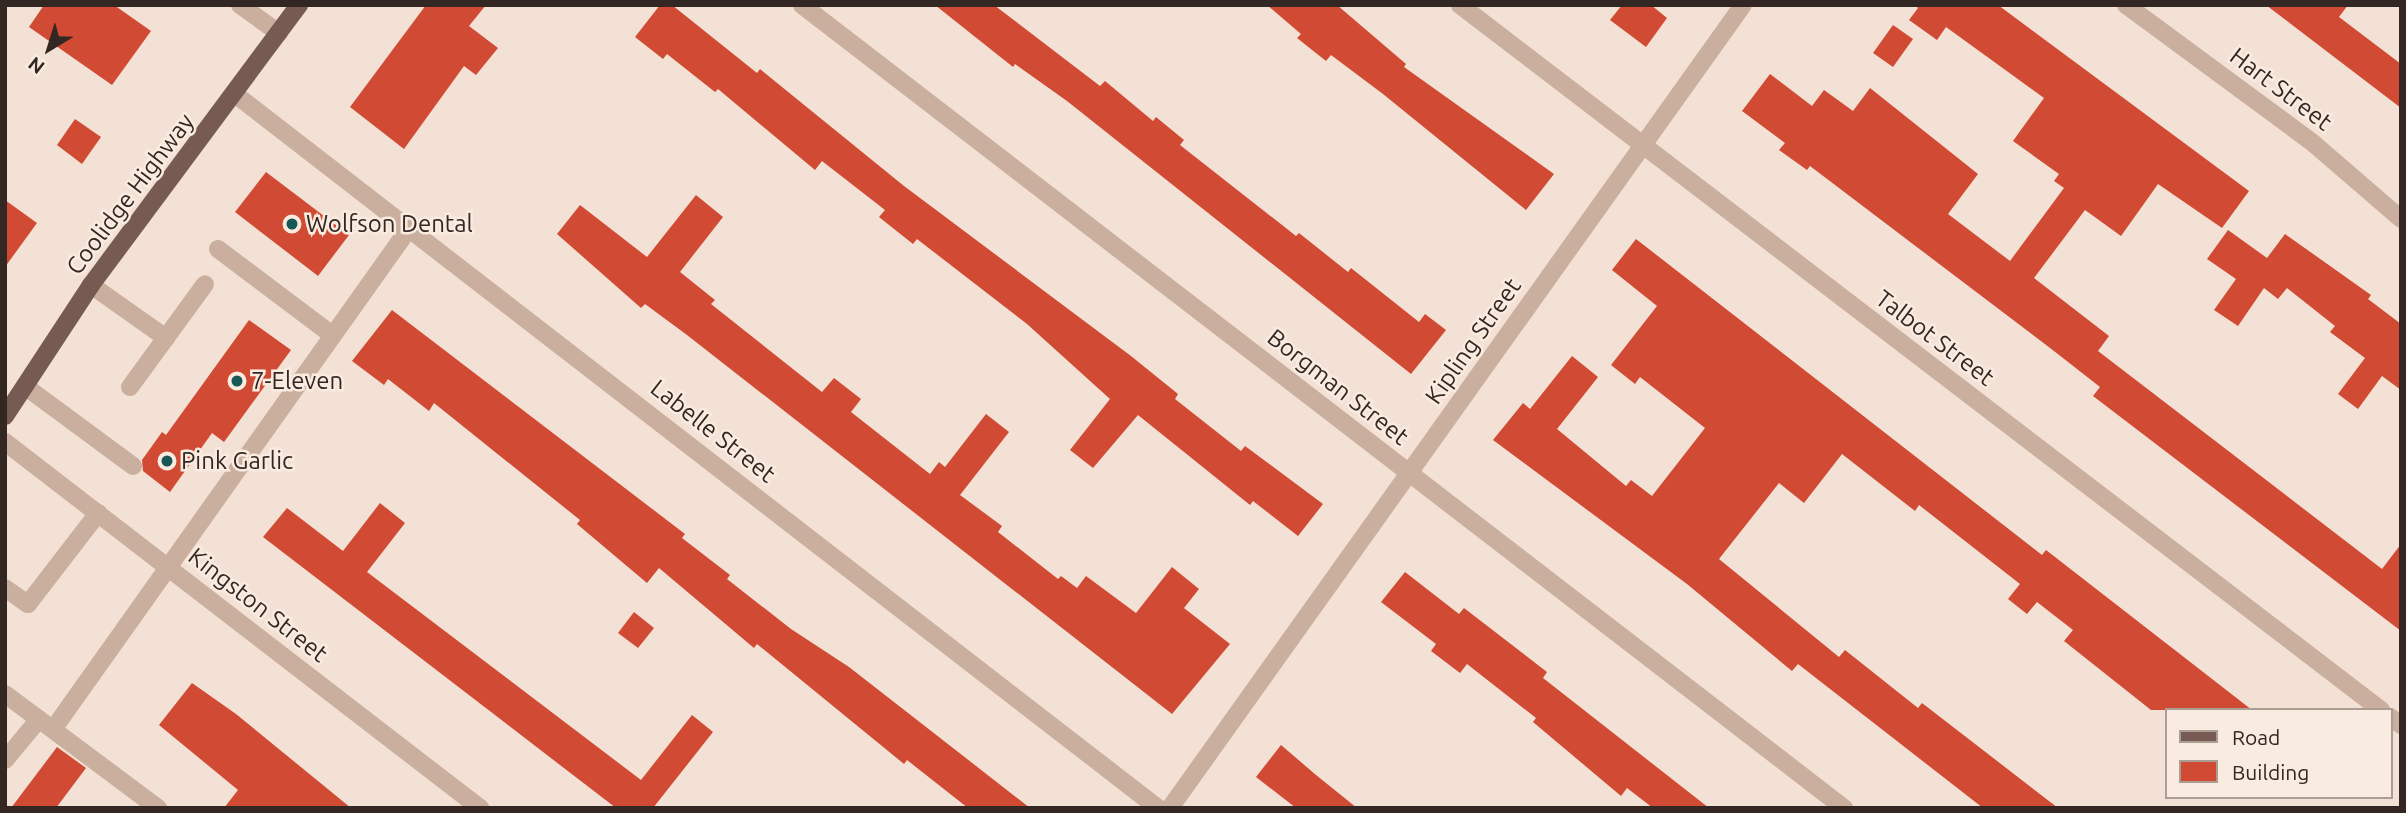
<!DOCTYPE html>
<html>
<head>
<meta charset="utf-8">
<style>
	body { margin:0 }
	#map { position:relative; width:2406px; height:813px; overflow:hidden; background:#f2e1d4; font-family:Ubuntu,sans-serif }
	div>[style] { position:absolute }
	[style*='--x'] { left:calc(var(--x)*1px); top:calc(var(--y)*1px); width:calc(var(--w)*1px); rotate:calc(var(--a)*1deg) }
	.building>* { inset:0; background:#d04a34 }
	.minor>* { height:18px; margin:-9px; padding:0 9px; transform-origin:9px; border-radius:9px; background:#caaf9f }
	.major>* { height:18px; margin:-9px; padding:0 9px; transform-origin:9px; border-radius:9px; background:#775b53 }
	.dots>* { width:19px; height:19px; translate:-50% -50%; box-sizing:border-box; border:4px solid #faebe0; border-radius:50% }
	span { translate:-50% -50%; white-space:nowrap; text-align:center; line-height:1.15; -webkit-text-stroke:5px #faebe0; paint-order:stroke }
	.street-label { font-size:24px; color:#332723 }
	.poi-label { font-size:24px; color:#332723 }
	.left { translate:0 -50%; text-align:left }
	.frame { position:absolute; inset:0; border:7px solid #332723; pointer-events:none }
	.legend { position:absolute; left:2165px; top:708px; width:228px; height:91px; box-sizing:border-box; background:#faebe0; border:2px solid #aa9d94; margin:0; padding:9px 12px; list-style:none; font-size:21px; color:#332723 }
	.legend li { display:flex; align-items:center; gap:14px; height:35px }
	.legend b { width:35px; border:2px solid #aa9d94 }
	.north { position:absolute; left:14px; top:14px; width:70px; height:70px; -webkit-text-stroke:5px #faebe0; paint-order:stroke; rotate:218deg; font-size:19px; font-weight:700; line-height:28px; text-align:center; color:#332723 }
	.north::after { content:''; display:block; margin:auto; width:24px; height:32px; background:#332723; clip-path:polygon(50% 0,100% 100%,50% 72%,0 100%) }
</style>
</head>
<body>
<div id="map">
	<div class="building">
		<i style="clip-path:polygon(44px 5px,114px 5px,151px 31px,112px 85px,29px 27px)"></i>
		<i style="clip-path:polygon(426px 5px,486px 5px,469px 26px,498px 48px,476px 75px,464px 66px,404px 149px,350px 107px)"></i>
		<i style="clip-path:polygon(660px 5px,672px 5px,757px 73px,760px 69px,904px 186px,1131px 356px,1178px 394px,1175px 399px,1241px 451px,1245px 446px,1323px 504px,1298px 536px,1253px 501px,1250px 505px,1138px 415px,1093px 468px,1070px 450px,1110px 399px,1027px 324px,917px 239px,913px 244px,879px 217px,885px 210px,822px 161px,815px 170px,718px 89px,715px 92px,667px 54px,663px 59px,635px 37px)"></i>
		<i style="clip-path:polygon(935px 5px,994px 5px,1100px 86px,1105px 81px,1153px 121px,1156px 117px,1184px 140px,1180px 145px,1296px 236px,1299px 233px,1348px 272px,1351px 268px,1419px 322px,1425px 314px,1446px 330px,1411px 374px,1067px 101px,1015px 64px,1013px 67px)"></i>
		<i style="clip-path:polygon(1267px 5px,1337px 5px,1406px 64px,1404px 67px,1554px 174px,1526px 210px,1383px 94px,1331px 55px,1326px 61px,1297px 38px,1301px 34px)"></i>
		<i style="clip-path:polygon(1622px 5px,1651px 5px,1667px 18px,1646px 47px,1610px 20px)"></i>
		<i style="clip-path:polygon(1915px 5px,1998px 5px,2249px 191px,2222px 228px,2158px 184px,2121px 236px,2085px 210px,2034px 278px,2109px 336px,2098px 351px,2382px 569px,2401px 544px,2401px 631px,2093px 396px,2100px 387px,2054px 351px,1810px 166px,1807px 170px,1779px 150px,1785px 143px,1742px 111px,1770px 74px,1812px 106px,1824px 90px,1853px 111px,1870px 88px,1978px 174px,1948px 214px,2010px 261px,2064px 188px,2054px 181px,2059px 174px,2013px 141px,2044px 98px,1946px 27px,1937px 40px,1909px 20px,1918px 8px)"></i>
		<i style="clip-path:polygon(2266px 5px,2348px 5px,2339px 17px,2401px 64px,2401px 108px)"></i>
		<i style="clip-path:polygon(1893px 25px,1913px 39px,1893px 67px,1873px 53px)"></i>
		<i style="clip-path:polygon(75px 119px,101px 137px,82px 164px,57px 145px)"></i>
		<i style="clip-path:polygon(266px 172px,349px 235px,318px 276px,235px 212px)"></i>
		<i style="clip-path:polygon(696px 195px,723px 217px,680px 272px,715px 300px,711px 304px,822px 392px,834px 378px,861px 399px,851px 412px,930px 474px,939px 462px,945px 467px,986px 414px,1009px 432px,960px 495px,1002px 526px,998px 532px,1058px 579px,1061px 576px,1077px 588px,1086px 576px,1136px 613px,1172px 567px,1199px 589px,1184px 608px,1230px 644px,1172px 714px,687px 335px,645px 304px,641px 308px,557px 234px,580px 205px,647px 257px)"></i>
		<i style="clip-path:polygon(5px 200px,37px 223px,5px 267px)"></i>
		<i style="clip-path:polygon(2228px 230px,2267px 258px,2285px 234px,2371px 295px,2368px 299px,2401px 324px,2401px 390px,2382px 376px,2358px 409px,2338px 394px,2365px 358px,2330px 332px,2335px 326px,2287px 288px,2278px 299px,2264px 288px,2238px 326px,2214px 310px,2236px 279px,2207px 259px)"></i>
		<i style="clip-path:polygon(1636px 239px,2042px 555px,2046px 550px,2252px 710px,2151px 710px,2064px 641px,2073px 630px,2037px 602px,2027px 614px,2008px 599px,2020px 584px,1919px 505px,1915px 511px,1842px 454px,1804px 503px,1779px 483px,1719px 559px,1839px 657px,1845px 650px,1918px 708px,1922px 703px,2058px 808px,1983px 808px,1798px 664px,1792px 671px,1687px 584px,1493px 440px,1523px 403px,1530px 409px,1572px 356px,1598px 377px,1557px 429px,1626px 486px,1631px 480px,1652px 496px,1705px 428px,1640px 377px,1635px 384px,1611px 365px,1657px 306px,1612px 270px)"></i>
		<i style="clip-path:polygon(392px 310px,685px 534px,682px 538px,730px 575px,727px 579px,791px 629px,849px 667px,1030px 808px,968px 808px,907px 760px,904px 764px,757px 644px,754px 648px,659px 568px,647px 583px,577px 524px,580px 520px,434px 403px,429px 411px,388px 379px,384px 385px,352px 361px)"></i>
		<i style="clip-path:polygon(249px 320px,291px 350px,224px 442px,212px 433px,170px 492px,143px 471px,142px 460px,162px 432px,166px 435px)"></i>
		<i style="clip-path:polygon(380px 503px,405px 523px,367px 572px,641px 780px,692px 715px,713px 732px,653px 808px,616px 808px,263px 537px,287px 508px,343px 551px)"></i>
		<i style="clip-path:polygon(1405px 572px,1459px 614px,1464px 608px,1547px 672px,1543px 678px,1709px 808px,1653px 808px,1627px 788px,1621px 796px,1533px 722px,1536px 718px,1467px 664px,1460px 673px,1431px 651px,1436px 644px,1381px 602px)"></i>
		<i style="clip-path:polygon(634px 612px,654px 628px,638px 648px,618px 633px)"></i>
		<i style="clip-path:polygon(192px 683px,236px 714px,351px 808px,224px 808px,238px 790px,159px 725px)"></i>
		<i style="clip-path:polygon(1281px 745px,1316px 775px,1357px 808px,1296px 808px,1256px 777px)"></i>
		<i style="clip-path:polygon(57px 747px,86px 768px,56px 808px,11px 808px)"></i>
	</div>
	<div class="minor">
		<i style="--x:240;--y:5;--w:48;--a:35.7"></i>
		<i style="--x:802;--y:5;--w:1316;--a:37.62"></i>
		<i style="--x:1460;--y:5;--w:1160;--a:37.43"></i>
		<i style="--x:2126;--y:5;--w:232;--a:36.4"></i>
		<i style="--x:2313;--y:143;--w:116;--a:40.8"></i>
		<i style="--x:236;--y:95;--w:1166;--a:37.72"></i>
		<i style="--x:218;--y:249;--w:143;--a:37"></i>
		<i style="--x:91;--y:285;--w:92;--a:35.2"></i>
		<i style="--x:26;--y:387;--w:133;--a:36.4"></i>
		<i style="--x:130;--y:387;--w:127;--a:-53.9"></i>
		<i style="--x:5;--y:442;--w:600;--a:37.62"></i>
		<i style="--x:5;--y:588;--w:28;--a:35"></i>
		<i style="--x:28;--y:604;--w:115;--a:-52.4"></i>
		<i style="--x:5;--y:694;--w:191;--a:36.7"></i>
		<i style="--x:2390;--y:717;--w:14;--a:36"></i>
		<i style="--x:54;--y:728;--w:615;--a:-54.6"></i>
		<i style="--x:5;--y:760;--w:53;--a:-50.3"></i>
		<i style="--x:1170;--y:808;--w:986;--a:-54.49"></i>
	</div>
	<div class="major">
		<i style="--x:5;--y:416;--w:157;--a:-56.7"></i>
		<i style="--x:91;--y:285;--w:349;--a:-53.4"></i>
	</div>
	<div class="dots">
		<i style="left:292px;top:224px;background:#175755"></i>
		<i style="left:237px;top:381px;background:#175755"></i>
		<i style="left:167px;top:461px;background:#175755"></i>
	</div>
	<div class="street-label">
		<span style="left:2281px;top:89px;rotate:37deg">Hart Street</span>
		<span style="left:130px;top:194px;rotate:-53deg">Coolidge Highway</span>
		<span style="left:1935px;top:338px;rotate:37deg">Talbot Street</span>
		<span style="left:1473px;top:341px;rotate:-55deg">Kipling Street</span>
		<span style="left:1338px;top:387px;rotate:38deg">Borgman Street</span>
		<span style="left:713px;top:431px;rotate:38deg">Labelle Street</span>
		<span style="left:258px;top:605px;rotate:38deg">Kingston Street</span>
	</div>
	<div class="poi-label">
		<span class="left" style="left:306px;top:224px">Wolfson Dental</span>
		<span class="left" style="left:251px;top:381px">7-Eleven</span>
		<span class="left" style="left:181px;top:461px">Pink Garlic</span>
	</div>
	<div class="frame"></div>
	<ul class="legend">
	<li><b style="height:9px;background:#775b53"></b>Road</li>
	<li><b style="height:19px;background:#d04a34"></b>Building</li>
	</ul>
	<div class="north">N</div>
</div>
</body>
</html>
